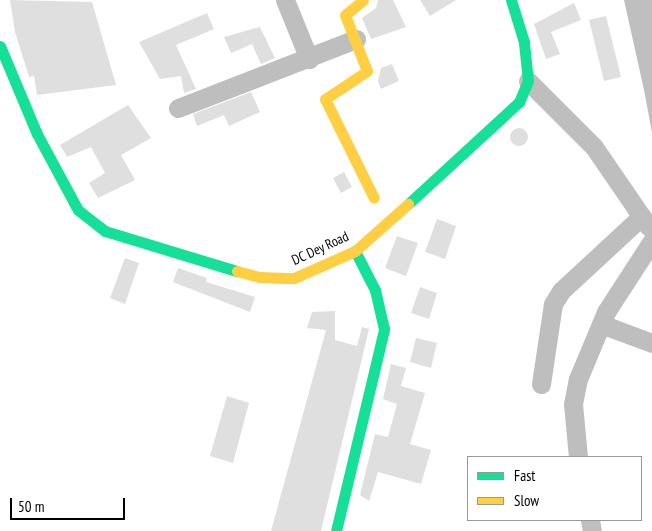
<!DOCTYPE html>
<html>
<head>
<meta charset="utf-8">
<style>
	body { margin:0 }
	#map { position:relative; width:652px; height:531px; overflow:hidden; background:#fff; font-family:"PT Sans Narrow",sans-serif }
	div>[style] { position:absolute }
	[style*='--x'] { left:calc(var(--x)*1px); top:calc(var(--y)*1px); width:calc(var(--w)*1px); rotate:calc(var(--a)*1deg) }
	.water>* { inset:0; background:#bfbfbf }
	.building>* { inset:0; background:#dfdfdf }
	.round { border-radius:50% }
	.street>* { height:19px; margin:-9.5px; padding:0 9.5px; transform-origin:9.5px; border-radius:9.5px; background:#bebebe }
	.fast>* { height:11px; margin:-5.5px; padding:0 5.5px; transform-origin:5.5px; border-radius:5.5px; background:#16e098 }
	.slow>* { height:11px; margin:-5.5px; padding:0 5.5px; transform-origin:5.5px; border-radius:5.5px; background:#ffcf43 }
	span { translate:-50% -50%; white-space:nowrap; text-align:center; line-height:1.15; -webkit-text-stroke:5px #fff; paint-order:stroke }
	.street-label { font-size:14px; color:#000 }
	.legend { position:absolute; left:467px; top:456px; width:175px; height:65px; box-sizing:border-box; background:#fff; border:1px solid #999; margin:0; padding:6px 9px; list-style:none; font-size:15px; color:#000 }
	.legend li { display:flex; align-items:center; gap:10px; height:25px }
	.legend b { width:25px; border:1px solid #999 }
	.scale { position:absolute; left:10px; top:498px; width:115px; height:22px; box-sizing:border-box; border:2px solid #000; border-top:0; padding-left:6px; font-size:15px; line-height:18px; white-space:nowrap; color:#000; -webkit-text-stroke:4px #fff; paint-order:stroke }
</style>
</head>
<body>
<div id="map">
	<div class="water">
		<i style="clip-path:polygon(624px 0,652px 0,652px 133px,644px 90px)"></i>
	</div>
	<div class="building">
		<i style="clip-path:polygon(10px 0,92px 2px,116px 85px,37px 95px,34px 76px,29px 77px,15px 32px)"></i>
		<i style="clip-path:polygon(378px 0,393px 0,406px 27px,371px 39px,362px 18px,376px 8px)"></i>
		<i style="clip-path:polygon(420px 0,456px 0,430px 16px)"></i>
		<i style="clip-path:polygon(574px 3px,581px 20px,551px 32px,560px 54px,546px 59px,534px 24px)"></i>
		<i style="clip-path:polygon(207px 13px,214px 29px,176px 45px,196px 89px,184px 93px,181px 76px,160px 79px,139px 42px)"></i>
		<i style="clip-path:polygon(606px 16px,621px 77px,604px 81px,589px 20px)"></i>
		<i style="clip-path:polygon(260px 27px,275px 58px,261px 64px,252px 44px,231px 53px,224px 37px)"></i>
		<i style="clip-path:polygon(392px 64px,399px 81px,381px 89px,378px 81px,381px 68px)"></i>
		<i style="clip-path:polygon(251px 92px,260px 112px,229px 126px,224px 115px,197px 126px,193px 114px)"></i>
		<i style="clip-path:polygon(128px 105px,151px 138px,121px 155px,135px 180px,98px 198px,89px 183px,105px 173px,91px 147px,67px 157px,60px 145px)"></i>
		<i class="round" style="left:510px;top:128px;width:18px;height:18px"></i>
		<i style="clip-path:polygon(344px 172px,352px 187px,341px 193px,333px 178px)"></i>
		<i style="clip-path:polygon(437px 219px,456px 226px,445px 259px,425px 252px)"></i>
		<i style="clip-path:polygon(397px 236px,418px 243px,406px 276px,385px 268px)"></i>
		<i style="clip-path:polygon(125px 258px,139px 263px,125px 304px,110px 298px)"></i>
		<i style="clip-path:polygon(178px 268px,207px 278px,206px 282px,255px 297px,250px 312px,173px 282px)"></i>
		<i style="clip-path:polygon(420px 287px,437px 293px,429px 319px,411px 313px)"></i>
		<i style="clip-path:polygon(335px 311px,335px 340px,357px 346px,362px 327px,369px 329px,321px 531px,271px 531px,326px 330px,307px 328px,312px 312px)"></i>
		<i style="clip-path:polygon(416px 338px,437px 343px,431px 368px,410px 362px)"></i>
		<i style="clip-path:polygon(391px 364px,406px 368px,401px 386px,425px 393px,410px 444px,431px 450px,421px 484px,378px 472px,369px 501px,360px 495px,375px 434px,388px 437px,397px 404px,383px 399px)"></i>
		<i style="clip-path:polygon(227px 396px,249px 403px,233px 463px,210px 456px)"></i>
	</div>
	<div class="street">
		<i style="--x:285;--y:0;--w:64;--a:67.9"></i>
		<i style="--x:528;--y:81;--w:93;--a:45"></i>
		<i style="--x:594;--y:147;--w:96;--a:55.6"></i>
		<i style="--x:178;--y:108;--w:191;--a:-21.2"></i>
		<i style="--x:601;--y:324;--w:54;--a:20.4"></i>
		<i style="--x:541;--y:384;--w:81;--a:-81.5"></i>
		<i style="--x:553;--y:304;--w:15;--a:-58"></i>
		<i style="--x:561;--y:291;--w:110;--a:-42.8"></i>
		<i style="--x:578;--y:457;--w:53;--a:-95.4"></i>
		<i style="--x:573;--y:404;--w:25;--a:-79"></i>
		<i style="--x:578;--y:379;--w:73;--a:-67.3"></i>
		<i style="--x:606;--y:312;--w:85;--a:-57.1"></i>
		<i style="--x:590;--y:520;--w:11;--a:80"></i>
	</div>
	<div class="fast">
		<i style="--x:0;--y:46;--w:95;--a:67.2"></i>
		<i style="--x:37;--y:134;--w:86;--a:61.7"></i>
		<i style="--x:78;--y:210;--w:34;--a:38"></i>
		<i style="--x:105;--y:231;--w:138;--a:16.9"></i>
		<i style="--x:408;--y:204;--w:151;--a:-42.6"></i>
		<i style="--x:519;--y:102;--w:23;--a:-67"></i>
		<i style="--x:528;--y:81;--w:39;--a:-96"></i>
		<i style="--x:524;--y:42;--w:44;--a:-107.2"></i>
		<i style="--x:336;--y:531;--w:208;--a:-76.6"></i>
		<i style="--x:384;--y:329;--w:40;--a:-103"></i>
		<i style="--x:375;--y:290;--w:44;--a:-117.1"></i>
	</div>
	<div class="slow">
		<i style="--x:363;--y:0;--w:23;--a:140"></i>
		<i style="--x:345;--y:15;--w:60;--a:68.6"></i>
		<i style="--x:367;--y:71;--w:50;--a:146.3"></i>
		<i style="--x:325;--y:99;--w:110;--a:63.7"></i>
		<i style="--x:237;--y:271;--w:23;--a:15"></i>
		<i style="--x:259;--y:277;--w:35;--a:2"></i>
		<i style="--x:294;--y:278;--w:67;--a:-23.9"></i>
		<i style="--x:355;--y:251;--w:71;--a:-41.6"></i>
	</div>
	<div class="street-label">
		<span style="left:320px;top:248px;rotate:-25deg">DC Dey Road</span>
	</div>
	<ul class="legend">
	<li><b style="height:6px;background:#16e098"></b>Fast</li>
	<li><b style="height:6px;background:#ffcf43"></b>Slow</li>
	</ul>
	<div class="scale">50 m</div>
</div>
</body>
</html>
